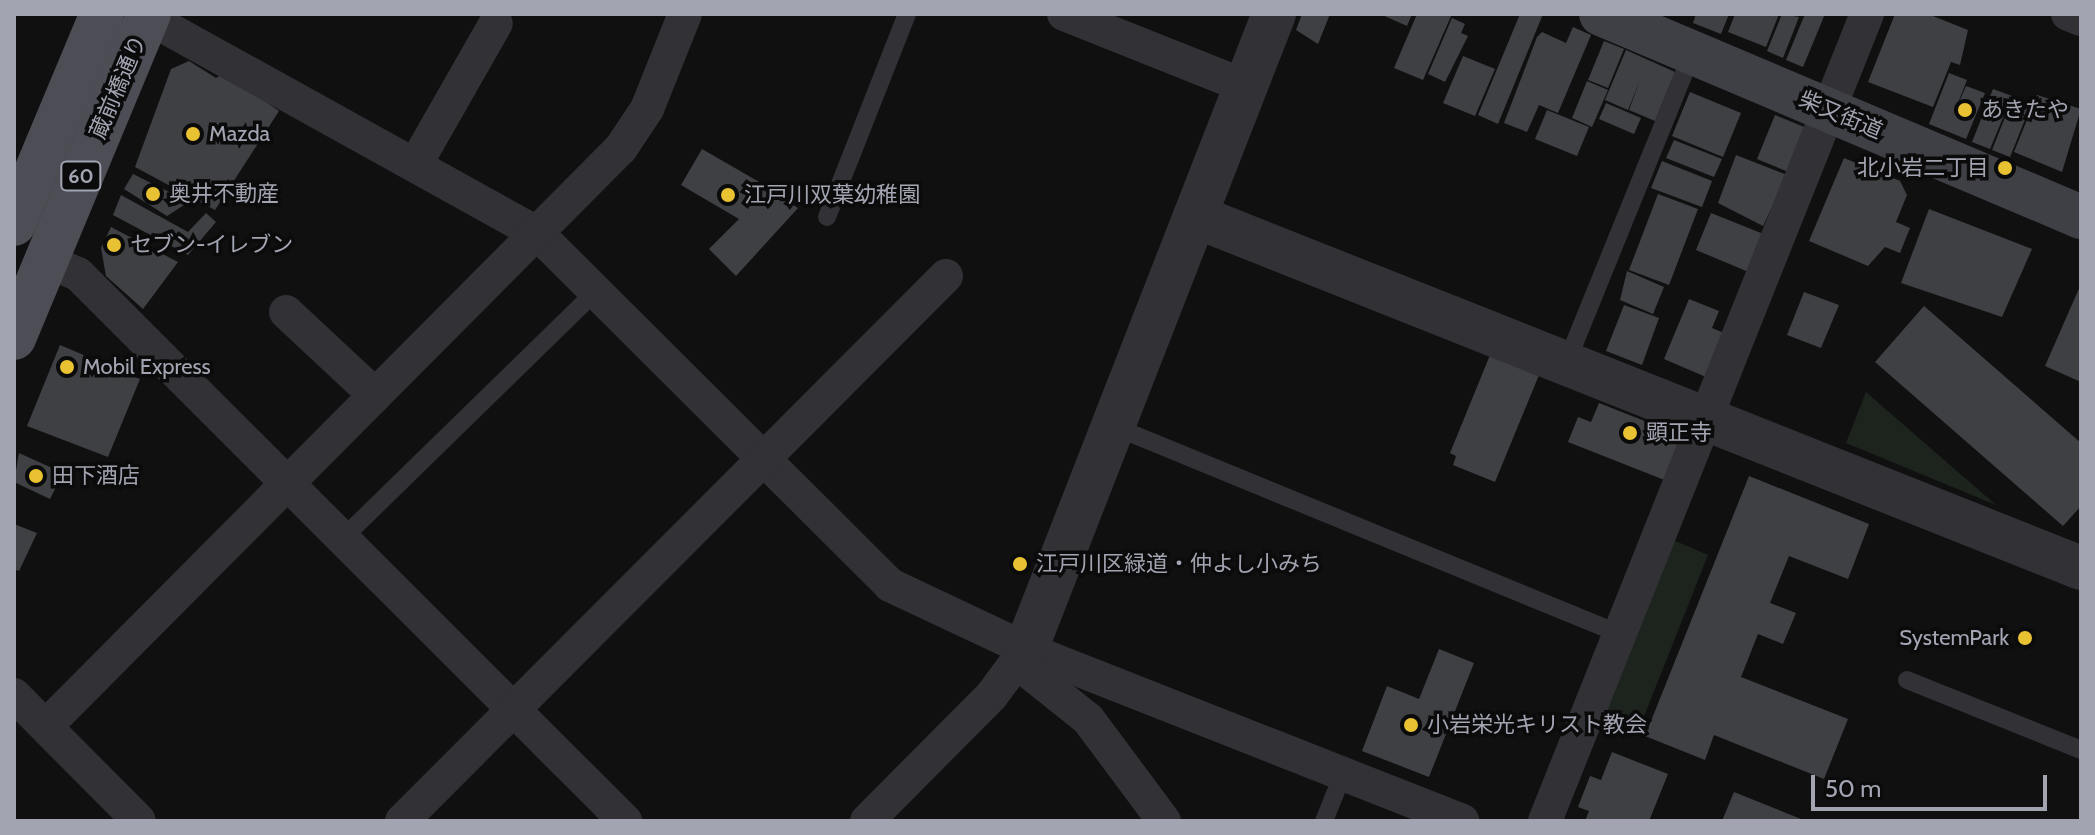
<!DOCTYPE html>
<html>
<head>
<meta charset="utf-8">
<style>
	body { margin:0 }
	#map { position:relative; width:2095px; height:835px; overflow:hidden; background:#101011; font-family:Cabin,"Noto Sans JP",sans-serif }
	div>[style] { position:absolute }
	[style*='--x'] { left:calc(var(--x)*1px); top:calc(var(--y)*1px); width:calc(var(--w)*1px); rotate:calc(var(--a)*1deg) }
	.green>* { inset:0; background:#1d241e }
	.building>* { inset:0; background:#3f4044 }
	.service>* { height:18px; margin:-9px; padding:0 9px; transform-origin:9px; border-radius:9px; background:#313136 }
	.minor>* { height:34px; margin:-17px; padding:0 17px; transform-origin:17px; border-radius:17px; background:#313136 }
	.tertiary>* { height:44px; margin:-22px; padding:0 22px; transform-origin:22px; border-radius:22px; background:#313136 }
	.secondary>* { height:44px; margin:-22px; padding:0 22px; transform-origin:22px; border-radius:22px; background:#3f4046 }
	.primary>* { height:44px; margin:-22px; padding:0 22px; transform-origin:22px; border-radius:22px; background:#4d4e55 }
	.dots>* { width:22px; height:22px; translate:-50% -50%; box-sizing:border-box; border:4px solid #0b0b0c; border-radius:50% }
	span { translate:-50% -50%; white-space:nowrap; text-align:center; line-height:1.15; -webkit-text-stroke:7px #0b0b0c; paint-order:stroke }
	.shield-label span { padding:2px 6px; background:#0b0b0c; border:2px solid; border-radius:6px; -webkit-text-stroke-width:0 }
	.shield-label { font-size:20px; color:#a2a5b1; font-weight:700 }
	.street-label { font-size:22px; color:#a2a5b1 }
	.poi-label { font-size:22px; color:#a2a5b1 }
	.left { translate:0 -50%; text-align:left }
	.right { translate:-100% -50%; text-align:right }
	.frame { position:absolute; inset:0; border:16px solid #a2a5b1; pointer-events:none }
	.scale { position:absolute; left:1811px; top:775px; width:236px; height:36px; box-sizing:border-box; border:4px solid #a2a5b1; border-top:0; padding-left:10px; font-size:24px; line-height:28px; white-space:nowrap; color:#a2a5b1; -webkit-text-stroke:6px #0b0b0c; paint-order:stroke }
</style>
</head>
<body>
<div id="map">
	<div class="green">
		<i style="clip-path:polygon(1866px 392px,1996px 505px,1846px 443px)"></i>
		<i style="clip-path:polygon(1673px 540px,1708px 555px,1639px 729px,1603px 714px)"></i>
	</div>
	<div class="building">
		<i style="clip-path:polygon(1302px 14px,1330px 14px,1318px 44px,1296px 30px)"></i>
		<i style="clip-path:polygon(1380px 14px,1412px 14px,1407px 26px)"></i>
		<i style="clip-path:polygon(1417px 14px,1452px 14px,1423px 80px,1394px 68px)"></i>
		<i style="clip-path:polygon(1520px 14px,1543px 14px,1498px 124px,1478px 115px)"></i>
		<i style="clip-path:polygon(1696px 14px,1729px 14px,1721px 34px,1693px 23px)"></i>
		<i style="clip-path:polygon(1735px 14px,1779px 14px,1766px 47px,1728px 32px)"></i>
		<i style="clip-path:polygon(1782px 14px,1799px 17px,1783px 58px,1767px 51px)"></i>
		<i style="clip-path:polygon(1805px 14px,1825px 14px,1803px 67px,1786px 60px)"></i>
		<i style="clip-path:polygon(1895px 14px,1928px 14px,1968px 30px,1960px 65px,1951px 62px,1933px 107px,1868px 82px)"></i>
		<i style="clip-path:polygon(1452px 18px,1465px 24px,1461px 33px,1468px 36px,1445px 82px,1428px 74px)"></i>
		<i style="clip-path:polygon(1573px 27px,1591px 35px,1558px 113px,1539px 105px,1527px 132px,1504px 123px,1537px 37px,1542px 32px,1566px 43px)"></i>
		<i style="clip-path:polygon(1604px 41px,1624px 49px,1608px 88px,1588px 80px)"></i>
		<i style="clip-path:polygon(1626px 50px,1675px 72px,1655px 121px,1629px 110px,1640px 80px,1628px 110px,1605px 100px)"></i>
		<i style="clip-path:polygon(1463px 56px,1495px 69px,1475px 116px,1443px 103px)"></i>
		<i style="clip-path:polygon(189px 61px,216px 78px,224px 73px,279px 111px,215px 210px,135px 167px,171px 69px)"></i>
		<i style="clip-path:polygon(1949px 73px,1967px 80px,1952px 118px,1966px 86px,1985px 93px,1966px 139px,1929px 124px)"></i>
		<i style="clip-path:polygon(1587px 81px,1608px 90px,1592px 127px,1572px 118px)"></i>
		<i style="clip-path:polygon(1993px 89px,2012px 96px,1990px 149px,1972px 142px)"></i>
		<i style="clip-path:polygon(1690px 92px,1741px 113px,1723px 157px,1672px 136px)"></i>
		<i style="clip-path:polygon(2037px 95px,2081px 109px,2062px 172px,2014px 152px)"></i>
		<i style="clip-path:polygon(2012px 100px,2030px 107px,2010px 157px,1992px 150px)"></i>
		<i style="clip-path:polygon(1606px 103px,1641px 118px,1634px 134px,1599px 119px)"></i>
		<i style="clip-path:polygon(1547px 110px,1589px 127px,1577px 156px,1535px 139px)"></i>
		<i style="clip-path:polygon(1775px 115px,1809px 129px,1791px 173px,1757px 159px)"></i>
		<i style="clip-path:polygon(1674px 140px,1722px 159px,1714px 177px,1666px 158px)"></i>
		<i style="clip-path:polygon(702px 149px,768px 187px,764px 193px,768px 189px,798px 208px,736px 276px,709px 249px,739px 219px,681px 185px)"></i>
		<i style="clip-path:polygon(1736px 155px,1787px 175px,1763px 226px,1718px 203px)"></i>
		<i style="clip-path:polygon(1844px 158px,1900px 181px,1907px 195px,1896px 222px,1910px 228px,1900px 253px,1885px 247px,1868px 266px,1809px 241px)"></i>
		<i style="clip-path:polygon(1662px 161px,1712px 181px,1702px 207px,1651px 188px)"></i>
		<i style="clip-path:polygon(133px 174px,189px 202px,167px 216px,124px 189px)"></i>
		<i style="clip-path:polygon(1658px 194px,1698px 209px,1669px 285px,1629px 270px)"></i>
		<i style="clip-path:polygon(121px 195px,188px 232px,206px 213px,216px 222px,188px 255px,113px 215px)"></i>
		<i style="clip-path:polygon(1929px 209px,2032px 249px,2002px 317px,1901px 283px)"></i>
		<i style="clip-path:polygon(1711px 213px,1766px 235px,1751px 273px,1696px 250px)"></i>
		<i style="clip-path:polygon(111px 227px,178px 262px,143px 309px,106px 276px,101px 248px)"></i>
		<i style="clip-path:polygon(1627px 271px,1664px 287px,1653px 314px,1620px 300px)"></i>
		<i style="clip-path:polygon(2081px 284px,2081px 382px,2045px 366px)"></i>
		<i style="clip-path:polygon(1804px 292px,1839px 305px,1821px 348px,1787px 335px)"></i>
		<i style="clip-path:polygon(1689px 299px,1719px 311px,1712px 328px,1724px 333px,1706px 377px,1664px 359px)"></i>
		<i style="clip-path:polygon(1624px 305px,1659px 318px,1642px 365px,1606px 351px)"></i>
		<i style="clip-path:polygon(1924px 306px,2081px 443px,2081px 506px,2063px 526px,1875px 362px)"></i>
		<i style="clip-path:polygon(60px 345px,140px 379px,108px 457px,27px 426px)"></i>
		<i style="clip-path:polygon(1490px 355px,1539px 375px,1495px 482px,1453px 465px,1456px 456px,1450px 453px)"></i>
		<i style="clip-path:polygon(1599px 403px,1685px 437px,1667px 481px,1568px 442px,1578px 417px,1591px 422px)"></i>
		<i style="clip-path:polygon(19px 453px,63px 473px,50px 499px,14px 482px)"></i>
		<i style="clip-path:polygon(1749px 476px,1869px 524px,1848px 579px,1789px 556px,1770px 603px,1796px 613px,1783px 644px,1758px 634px,1741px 677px,1848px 719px,1824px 779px,1714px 735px,1705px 760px,1645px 736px)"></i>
		<i style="clip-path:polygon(14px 524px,37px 533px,19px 571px,14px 569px)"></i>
		<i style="clip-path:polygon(1439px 649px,1474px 663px,1429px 777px,1362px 751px,1387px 686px,1419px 699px)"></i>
		<i style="clip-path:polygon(1612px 752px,1668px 774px,1649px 821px,1585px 821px,1589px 811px,1578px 807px,1590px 776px,1601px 780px)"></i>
		<i style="clip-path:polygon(1734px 792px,1806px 821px,1722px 821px)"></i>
	</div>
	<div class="service">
		<i style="--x:827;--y:217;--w:218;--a:-68.5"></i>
		<i style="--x:1566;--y:364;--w:336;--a:-67.9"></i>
		<i style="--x:1113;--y:426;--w:548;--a:22.31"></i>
		<i style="--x:344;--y:537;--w:352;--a:-44.3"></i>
		<i style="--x:1907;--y:680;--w:188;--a:21.9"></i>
		<i style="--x:1324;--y:821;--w:51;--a:-68"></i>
	</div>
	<div class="minor">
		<i style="--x:1064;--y:14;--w:195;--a:21.7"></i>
		<i style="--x:2068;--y:14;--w:14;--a:21"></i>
		<i style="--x:147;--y:17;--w:446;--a:29"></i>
		<i style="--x:537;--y:233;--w:499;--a:44.9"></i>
		<i style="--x:890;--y:585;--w:150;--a:25.2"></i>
		<i style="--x:1026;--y:649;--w:469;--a:21.5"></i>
		<i style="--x:415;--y:165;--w:163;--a:-60.3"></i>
		<i style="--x:46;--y:260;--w:35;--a:24"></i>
		<i style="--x:78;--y:274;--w:774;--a:45"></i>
		<i style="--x:286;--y:312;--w:122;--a:43"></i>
		<i style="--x:1018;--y:663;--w:90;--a:38.7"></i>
		<i style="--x:1088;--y:719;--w:127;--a:53.3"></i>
		<i style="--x:14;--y:695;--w:177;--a:45.2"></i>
		<i style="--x:46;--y:726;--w:815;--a:-45.15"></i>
		<i style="--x:621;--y:148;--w:47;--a:-56.3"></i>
		<i style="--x:647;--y:109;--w:102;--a:-68.2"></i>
		<i style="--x:402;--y:821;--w:770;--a:-45.05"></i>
		<i style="--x:867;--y:821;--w:177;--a:-45.2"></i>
		<i style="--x:992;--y:695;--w:57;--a:-53.5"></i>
		<i style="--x:1545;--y:821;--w:869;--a:-68.25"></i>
	</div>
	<div class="tertiary">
		<i style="--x:1195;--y:216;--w:953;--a:21.67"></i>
		<i style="--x:1026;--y:649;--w:682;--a:-68.67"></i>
	</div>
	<div class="secondary">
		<i style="--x:1601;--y:14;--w:521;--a:22.92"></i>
	</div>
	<div class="primary">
		<i style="--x:14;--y:224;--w:228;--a:-67.3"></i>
		<i style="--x:14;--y:338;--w:351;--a:-67.4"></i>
	</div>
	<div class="dots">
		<i style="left:1965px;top:110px;background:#e8c232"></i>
		<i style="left:193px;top:134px;background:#e8c232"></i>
		<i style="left:2005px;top:168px;background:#e8c232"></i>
		<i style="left:153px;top:194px;background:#e8c232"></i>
		<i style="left:728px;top:195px;background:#e8c232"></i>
		<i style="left:114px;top:245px;background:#e8c232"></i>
		<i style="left:67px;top:367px;background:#e8c232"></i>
		<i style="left:1630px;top:433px;background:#e8c232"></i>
		<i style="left:36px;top:476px;background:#e8c232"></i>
		<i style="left:1020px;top:564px;background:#e8c232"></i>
		<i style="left:2025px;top:638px;background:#e8c232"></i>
		<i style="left:1411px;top:725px;background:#e8c232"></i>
	</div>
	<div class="shield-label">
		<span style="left:81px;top:176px">60</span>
	</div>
	<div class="street-label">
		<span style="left:118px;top:87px;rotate:-67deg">蔵前橋通り</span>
		<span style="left:1841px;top:115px;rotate:23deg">柴又街道</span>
	</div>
	<div class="poi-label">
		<span class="left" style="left:1981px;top:110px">あきたや</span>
		<span class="left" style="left:209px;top:134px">Mazda</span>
		<span class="right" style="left:1989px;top:168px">北小岩二丁目</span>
		<span class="left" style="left:169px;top:194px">奥井不動産</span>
		<span class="left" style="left:744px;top:195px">江戸川双葉幼稚園</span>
		<span class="left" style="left:130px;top:245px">セブン-イレブン</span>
		<span class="left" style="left:83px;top:367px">Mobil Express</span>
		<span class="left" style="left:1646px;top:433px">顕正寺</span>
		<span class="left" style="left:52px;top:476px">田下酒店</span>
		<span class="left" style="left:1036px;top:564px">江戸川区緑道・仲よし小みち</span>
		<span class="right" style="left:2009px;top:638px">SystemPark</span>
		<span class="left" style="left:1427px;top:725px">小岩栄光キリスト教会</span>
	</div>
	<div class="frame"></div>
	<div class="scale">50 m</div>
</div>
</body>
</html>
